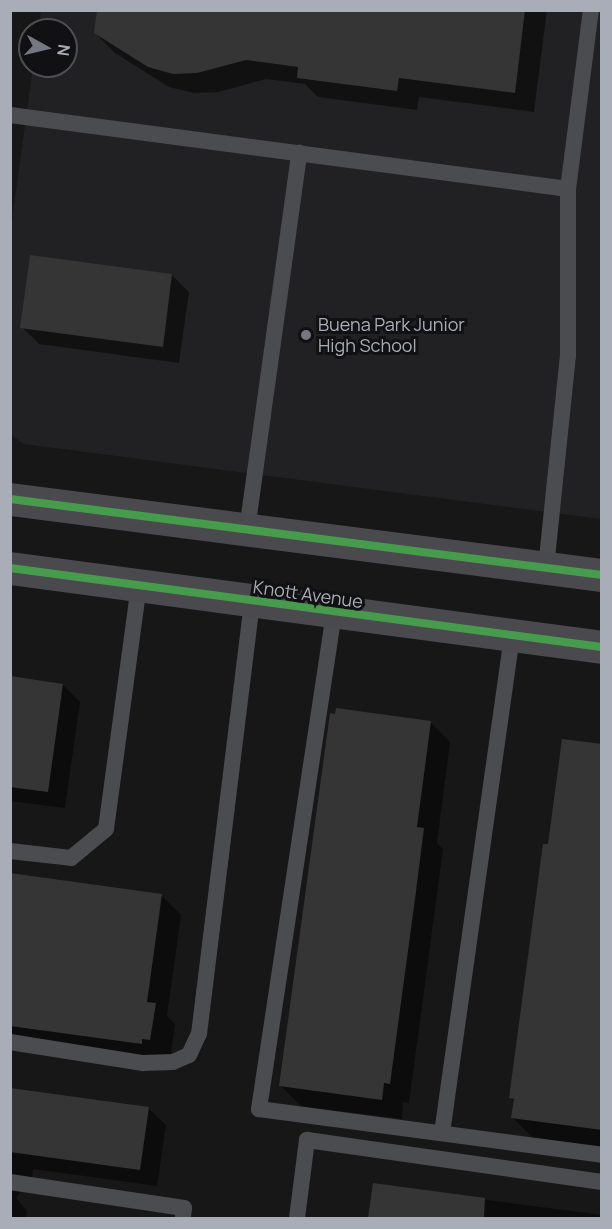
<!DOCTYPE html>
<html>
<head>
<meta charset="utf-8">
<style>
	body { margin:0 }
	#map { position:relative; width:612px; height:1229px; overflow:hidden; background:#171717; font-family:Manrope,sans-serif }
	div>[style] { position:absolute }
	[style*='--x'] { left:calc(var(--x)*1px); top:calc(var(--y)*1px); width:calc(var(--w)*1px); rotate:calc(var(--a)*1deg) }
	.built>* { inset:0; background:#212123 }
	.shadow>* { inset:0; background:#0007 }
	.building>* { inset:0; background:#353536 }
	.service>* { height:16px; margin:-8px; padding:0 8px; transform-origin:8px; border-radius:8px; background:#4b4c50 }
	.secondary>* { height:33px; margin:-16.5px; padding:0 16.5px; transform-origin:16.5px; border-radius:16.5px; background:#4a4a4e }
	.cycleway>* { height:8px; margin:-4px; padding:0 4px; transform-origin:4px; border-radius:4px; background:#469c4c }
	.dots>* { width:16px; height:16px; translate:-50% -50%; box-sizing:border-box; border:3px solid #111113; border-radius:50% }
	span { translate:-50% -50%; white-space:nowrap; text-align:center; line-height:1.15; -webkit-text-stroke:6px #111113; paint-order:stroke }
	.poi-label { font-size:18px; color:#a8adb8 }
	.left { translate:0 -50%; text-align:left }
	.street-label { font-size:18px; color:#a8adb8 }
	.frame { position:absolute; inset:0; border:12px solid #a8adb8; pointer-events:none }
	.north { position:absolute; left:18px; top:18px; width:60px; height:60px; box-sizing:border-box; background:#111113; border:2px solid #4d4f55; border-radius:50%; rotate:98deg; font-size:16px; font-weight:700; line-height:24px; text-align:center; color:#a8adb8 }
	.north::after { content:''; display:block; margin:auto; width:21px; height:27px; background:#757880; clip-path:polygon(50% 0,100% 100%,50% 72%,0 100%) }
</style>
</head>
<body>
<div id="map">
	<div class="built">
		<i style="clip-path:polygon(41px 11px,601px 11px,601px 519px,24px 444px,11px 435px,10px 235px,33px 66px,66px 66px,66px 30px,38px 30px)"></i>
	</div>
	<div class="shadow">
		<i style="clip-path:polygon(98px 10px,547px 10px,534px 112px,419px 97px,417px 110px,318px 97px,305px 84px,266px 79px,218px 92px,194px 93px,169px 87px,115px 53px,95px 33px)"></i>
		<i style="clip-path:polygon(172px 275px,189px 292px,179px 363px,39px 344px,22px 327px)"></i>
		<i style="clip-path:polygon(10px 678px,63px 685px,80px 702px,65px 808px,10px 801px)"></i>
		<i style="clip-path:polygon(430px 722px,450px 742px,437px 843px,443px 849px,409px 1103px,403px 1102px,402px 1119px,301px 1106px,281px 1086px)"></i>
		<i style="clip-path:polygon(602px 746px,602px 1147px,533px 1138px,513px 1118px,515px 1102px,511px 1098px,550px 846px)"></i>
		<i style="clip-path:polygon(10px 875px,161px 895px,181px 915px,167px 1016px,175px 1024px,170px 1060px,10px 1043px)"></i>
		<i style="clip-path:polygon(10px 1089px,148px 1108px,166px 1125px,157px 1186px,33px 1169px,30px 1189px,23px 1189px,16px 1198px,27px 1211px,26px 1218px,10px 1218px)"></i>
		<i style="clip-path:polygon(374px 1185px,602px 1215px,602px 1218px,369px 1218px)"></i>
	</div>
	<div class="building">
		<i style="clip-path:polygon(97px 10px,525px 10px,515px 93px,399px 78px,397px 91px,297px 78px,298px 67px,246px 60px,197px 73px,173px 74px,148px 67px,94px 33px)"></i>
		<i style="clip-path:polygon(30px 255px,172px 274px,163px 347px,20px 328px)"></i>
		<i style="clip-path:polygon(10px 676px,63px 684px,48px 792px,10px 787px)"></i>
		<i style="clip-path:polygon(336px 708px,431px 721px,417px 827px,424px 828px,415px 899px,390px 1084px,384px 1083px,382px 1100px,279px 1086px,330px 713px,335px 714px)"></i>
		<i style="clip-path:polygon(562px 739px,602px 744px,602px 1130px,511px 1118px,514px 1099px,509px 1098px,543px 844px,548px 844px)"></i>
		<i style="clip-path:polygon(10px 873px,162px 894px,147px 1002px,156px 1003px,150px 1040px,142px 1039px,142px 1044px,10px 1026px)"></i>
		<i style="clip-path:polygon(10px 1088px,149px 1107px,140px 1170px,10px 1152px)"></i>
		<i style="clip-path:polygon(373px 1183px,485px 1198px,484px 1218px,368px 1218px)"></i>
	</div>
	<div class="service">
		<i style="--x:10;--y:115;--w:563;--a:7.55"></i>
		<i style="--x:247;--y:530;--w:381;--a:-82.1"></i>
		<i style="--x:546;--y:568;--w:213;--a:-84.1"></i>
		<i style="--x:568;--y:356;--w:167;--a:-90"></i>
		<i style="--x:568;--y:189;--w:180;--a:-82.7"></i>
		<i style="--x:334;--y:613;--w:502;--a:98.6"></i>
		<i style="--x:259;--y:1109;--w:346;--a:7.6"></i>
		<i style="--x:10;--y:851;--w:61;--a:6.5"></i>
		<i style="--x:71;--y:858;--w:45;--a:-39.6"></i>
		<i style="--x:106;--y:829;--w:245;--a:-82.3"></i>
		<i style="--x:10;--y:1042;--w:135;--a:9"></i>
		<i style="--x:143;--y:1063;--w:30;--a:-2"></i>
		<i style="--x:173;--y:1062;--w:17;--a:-24"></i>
		<i style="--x:189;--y:1055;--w:23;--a:-65"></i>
		<i style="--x:199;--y:1034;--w:435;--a:-83"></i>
		<i style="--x:442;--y:1133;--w:502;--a:-81.98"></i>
		<i style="--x:10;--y:1182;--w:176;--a:8.5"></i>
		<i style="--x:184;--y:1208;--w:10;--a:96"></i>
		<i style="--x:297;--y:1218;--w:79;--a:-82.7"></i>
		<i style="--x:307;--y:1140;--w:298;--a:8.1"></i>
	</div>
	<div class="secondary">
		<i style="--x:10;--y:499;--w:597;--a:7.32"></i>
		<i style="--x:10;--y:568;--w:597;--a:7.6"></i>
	</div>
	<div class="cycleway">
		<i style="--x:10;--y:499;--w:597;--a:7.32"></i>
		<i style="--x:10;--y:568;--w:597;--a:7.6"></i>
	</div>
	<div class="dots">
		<i style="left:306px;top:335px;background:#757880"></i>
	</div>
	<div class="poi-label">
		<span class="left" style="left:318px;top:335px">Buena Park Junior<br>High School</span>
	</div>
	<div class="street-label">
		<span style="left:308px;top:594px;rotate:8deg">Knott Avenue</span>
	</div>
	<div class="frame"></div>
	<div class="north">N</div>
</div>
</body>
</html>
